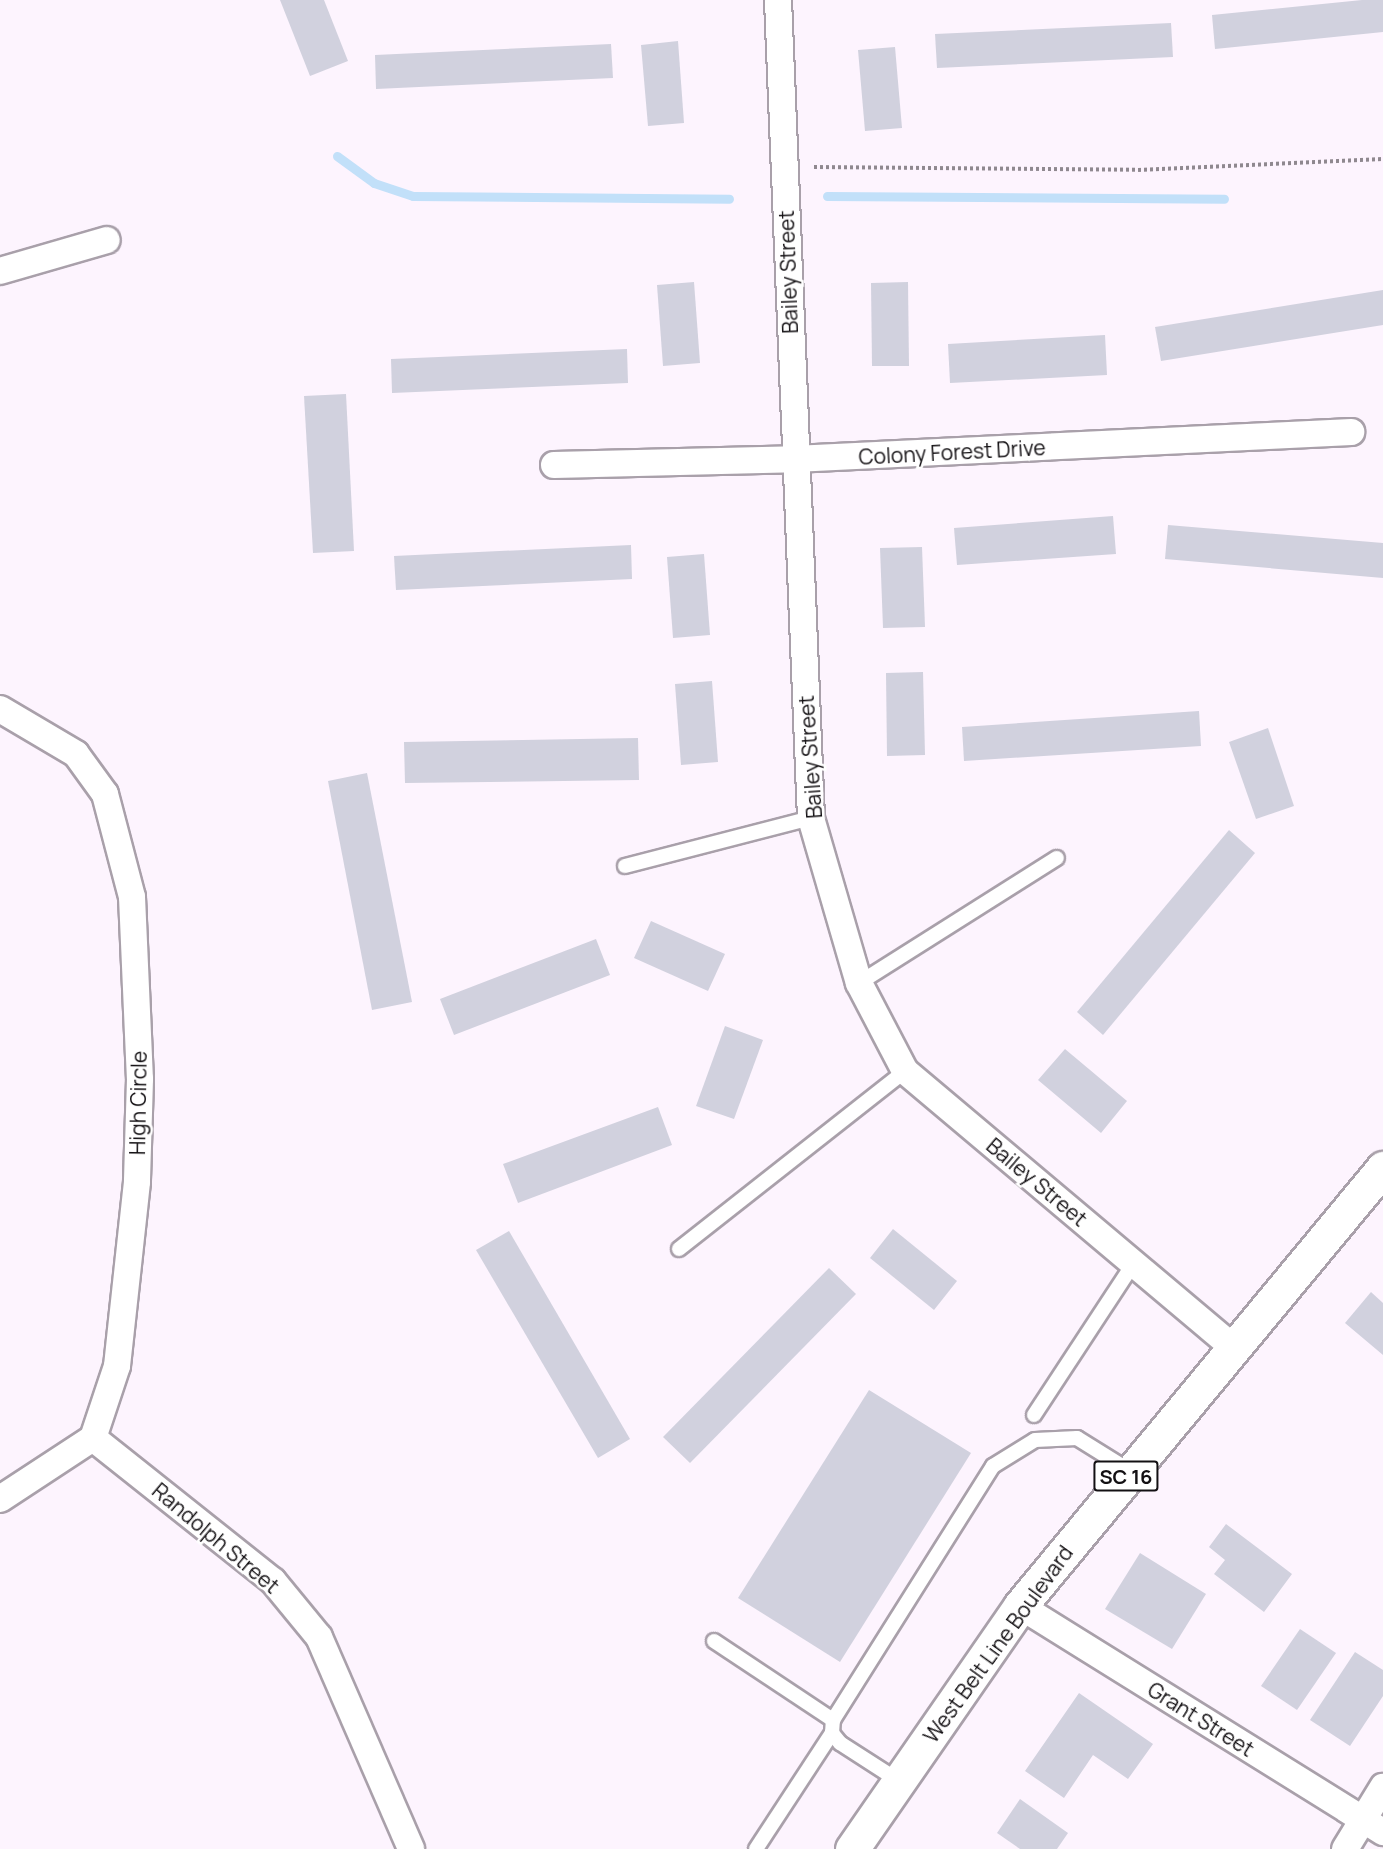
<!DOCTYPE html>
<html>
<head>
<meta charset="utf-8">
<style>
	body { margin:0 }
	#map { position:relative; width:1383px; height:1849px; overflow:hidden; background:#fdf4fe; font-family:Manrope,sans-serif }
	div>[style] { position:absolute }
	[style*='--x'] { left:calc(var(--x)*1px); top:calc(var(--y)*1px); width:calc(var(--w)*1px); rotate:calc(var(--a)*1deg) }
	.stream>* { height:9px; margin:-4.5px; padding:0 4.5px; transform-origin:4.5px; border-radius:4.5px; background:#c2e0f9 }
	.building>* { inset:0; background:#d1d1de }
	.path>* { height:4px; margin-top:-2px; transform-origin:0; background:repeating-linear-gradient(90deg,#8f888f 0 3px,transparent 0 6px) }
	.roads { filter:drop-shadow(2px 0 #a9a0aa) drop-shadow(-2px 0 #a9a0aa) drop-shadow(0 2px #a9a0aa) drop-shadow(0 -2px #a9a0aa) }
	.lane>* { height:14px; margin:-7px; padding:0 7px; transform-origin:7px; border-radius:7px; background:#fff }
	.street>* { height:26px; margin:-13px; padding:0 13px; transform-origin:13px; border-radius:13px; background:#fff }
	.primary>* { height:33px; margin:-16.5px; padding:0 16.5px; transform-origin:16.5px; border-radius:16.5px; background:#fff }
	span { translate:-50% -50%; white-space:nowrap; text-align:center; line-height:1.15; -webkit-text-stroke:5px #fff; paint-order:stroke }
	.shield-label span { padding:2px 4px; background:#fff; border:2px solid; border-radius:4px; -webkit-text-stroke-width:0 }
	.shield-label { font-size:20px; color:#131013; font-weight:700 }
	.street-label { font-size:21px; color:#131013 }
</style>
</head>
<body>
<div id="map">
	<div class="stream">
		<i style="--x:337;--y:156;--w:46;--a:36.1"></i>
		<i style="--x:374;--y:183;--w:41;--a:18.4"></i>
		<i style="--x:413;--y:196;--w:316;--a:0.5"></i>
		<i style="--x:827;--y:196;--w:397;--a:0.4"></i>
	</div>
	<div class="building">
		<i style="clip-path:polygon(280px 0,324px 0,348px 61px,310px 76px)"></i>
		<i style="clip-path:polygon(1362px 0,1383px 0,1383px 32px,1215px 49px,1212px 15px)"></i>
		<i style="clip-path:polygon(1171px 23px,1173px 57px,937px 68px,935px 34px)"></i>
		<i style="clip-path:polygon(678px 41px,684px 123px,648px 126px,641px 45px)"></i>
		<i style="clip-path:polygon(611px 44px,613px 78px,376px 89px,375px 55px)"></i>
		<i style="clip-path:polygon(895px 47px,902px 128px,865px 131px,858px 50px)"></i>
		<i style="clip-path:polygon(694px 282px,700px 363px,663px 366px,657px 285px)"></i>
		<i style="clip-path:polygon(908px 282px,909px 366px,872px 366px,871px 283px)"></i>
		<i style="clip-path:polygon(1383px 290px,1383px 325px,1161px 361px,1155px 327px)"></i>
		<i style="clip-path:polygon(1105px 335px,1107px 375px,950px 383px,948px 344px)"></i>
		<i style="clip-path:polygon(627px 349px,628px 383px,392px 393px,391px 359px)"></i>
		<i style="clip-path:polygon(346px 394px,354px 551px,313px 553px,304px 396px)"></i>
		<i style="clip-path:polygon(1113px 516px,1116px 554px,957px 565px,954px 528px)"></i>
		<i style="clip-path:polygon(1168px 525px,1383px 543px,1383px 578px,1165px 559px)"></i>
		<i style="clip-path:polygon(631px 545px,632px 579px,396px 590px,394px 556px)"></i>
		<i style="clip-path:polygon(922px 547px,925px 627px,883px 628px,880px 548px)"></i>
		<i style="clip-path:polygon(704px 554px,710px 635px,673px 638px,667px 557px)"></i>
		<i style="clip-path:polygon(923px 672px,925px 755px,887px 756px,886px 673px)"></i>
		<i style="clip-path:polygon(712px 681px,718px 762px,681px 765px,675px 684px)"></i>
		<i style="clip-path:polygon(1199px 711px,1201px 746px,964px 761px,962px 727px)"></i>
		<i style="clip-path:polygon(1268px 728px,1294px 806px,1256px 819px,1229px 742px)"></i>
		<i style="clip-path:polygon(638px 738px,639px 780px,405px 783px,404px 742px)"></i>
		<i style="clip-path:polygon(367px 773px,412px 1002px,372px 1010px,328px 781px)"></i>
		<i style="clip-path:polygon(1229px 830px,1255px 853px,1103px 1035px,1077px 1012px)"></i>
		<i style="clip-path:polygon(651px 921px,725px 954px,708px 991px,634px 958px)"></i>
		<i style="clip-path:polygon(596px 939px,610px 975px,454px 1035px,440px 999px)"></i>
		<i style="clip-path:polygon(725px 1026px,763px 1040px,734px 1119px,696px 1106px)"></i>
		<i style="clip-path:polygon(1065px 1049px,1127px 1101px,1101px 1133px,1038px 1080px)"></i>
		<i style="clip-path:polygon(658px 1107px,672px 1145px,518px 1203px,503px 1164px)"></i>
		<i style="clip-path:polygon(893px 1229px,957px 1281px,934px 1310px,870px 1258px)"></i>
		<i style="clip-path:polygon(509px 1231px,630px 1439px,598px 1458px,476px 1250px)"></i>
		<i style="clip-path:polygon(829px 1268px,856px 1294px,690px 1463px,663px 1437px)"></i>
		<i style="clip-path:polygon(1371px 1292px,1383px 1303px,1383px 1355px,1345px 1323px)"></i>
		<i style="clip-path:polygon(869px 1390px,971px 1453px,840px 1662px,738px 1598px)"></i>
		<i style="clip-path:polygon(1226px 1524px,1292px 1574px,1264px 1612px,1214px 1574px,1225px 1560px,1209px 1547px)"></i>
		<i style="clip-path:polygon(1140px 1553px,1206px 1594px,1172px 1649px,1105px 1609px)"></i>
		<i style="clip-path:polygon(1300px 1629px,1336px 1653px,1297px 1710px,1261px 1686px)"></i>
		<i style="clip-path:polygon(1355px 1652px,1383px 1670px,1383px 1696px,1350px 1746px,1310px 1720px)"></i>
		<i style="clip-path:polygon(1079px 1693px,1153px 1744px,1128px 1779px,1093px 1755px,1064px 1798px,1025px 1771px)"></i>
		<i style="clip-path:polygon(1020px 1799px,1068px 1833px,1057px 1849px,1020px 1849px,997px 1833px)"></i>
	</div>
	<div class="path">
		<i style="--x:814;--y:167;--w:324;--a:0.5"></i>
		<i style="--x:1138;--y:170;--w:245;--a:-2.6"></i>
	</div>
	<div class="roads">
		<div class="lane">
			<i style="--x:625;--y:866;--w:192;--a:-14.5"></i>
			<i style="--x:859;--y:983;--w:234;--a:-32.3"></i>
			<i style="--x:679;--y:1249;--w:288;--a:-38.2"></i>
			<i style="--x:1034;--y:1415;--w:181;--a:-56.7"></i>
			<i style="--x:714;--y:1641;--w:143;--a:33.6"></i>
			<i style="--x:899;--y:1781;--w:70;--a:-147.2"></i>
			<i style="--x:840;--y:1743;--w:13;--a:-129"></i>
			<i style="--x:832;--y:1733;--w:13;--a:-86"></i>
			<i style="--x:833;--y:1720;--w:300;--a:-57.8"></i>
			<i style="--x:993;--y:1466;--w:49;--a:-31.8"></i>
			<i style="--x:1035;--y:1440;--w:42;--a:-2.7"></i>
			<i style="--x:1077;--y:1438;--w:62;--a:31.9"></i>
			<i style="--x:756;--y:1849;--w:139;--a:-56.8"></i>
		</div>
		<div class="street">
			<i style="--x:778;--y:0;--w:819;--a:87.69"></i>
			<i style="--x:811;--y:818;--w:172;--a:73.8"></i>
			<i style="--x:859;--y:983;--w:99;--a:62.4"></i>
			<i style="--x:905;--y:1071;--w:426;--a:40.1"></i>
			<i style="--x:0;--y:271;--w:111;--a:-16.2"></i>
			<i style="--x:554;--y:465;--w:240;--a:-1.4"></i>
			<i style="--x:794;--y:459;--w:558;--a:-2.78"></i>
			<i style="--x:0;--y:709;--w:88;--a:30.6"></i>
			<i style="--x:76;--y:754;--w:49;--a:54.1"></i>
			<i style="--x:105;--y:794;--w:106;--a:75.3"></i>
			<i style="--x:132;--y:897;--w:182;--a:87.5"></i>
			<i style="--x:140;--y:1079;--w:103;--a:91.7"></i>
			<i style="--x:137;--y:1182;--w:185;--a:96.2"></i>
			<i style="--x:117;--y:1366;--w:76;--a:108.4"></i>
			<i style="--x:93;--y:1438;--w:111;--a:146.7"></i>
			<i style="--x:93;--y:1438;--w:230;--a:38.5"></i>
			<i style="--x:273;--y:1581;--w:72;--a:50.6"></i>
			<i style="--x:319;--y:1637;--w:231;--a:66.5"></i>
			<i style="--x:1020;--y:1606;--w:428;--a:31.9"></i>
			<i style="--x:1345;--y:1849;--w:73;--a:-58.5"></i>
		</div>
		<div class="primary">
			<i style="--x:852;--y:1849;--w:295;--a:-55.3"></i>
			<i style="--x:1020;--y:1606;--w:569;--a:-50.35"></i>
		</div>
	</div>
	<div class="shield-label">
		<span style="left:1126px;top:1476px">SC 16</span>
	</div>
	<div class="street-label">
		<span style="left:788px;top:272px;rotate:-92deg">Bailey Street</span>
		<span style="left:952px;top:452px;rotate:-3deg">Colony Forest Drive</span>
		<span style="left:810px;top:757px;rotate:-94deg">Bailey Street</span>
		<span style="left:138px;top:1103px;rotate:-89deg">High Circle</span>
		<span style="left:1037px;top:1182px;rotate:40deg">Bailey Street</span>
		<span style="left:216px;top:1538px;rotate:40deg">Randolph Street</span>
		<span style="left:998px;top:1644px;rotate:-54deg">West Belt Line Boulevard</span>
		<span style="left:1201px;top:1719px;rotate:32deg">Grant Street</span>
	</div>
</div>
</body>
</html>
